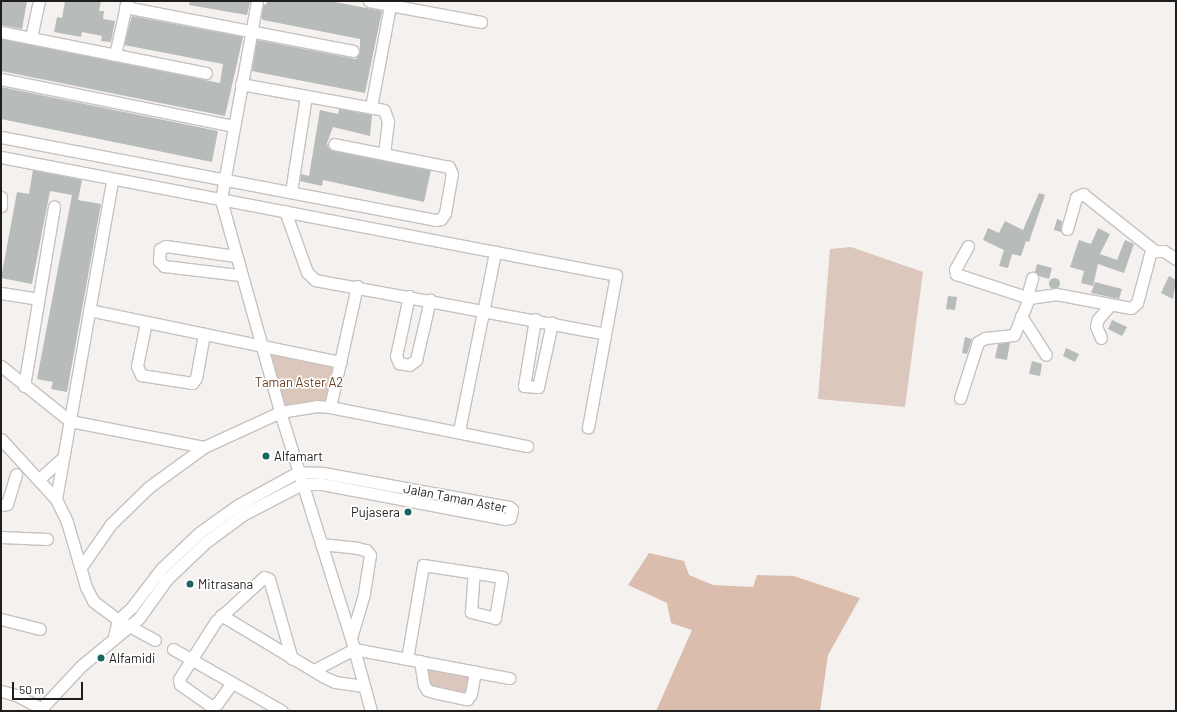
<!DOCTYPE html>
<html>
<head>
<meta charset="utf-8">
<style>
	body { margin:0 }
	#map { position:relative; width:1177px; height:712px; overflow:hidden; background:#f5f1ef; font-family:Barlow,sans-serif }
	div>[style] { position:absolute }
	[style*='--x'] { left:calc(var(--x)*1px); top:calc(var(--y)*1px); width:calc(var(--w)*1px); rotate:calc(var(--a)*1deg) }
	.green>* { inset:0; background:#dbc7bc }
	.forest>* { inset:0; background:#dabdad }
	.building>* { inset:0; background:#b7bbba }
	.round { border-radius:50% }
	.roads { filter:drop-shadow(1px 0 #c6c2c0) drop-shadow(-1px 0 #c6c2c0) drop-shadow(0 1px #c6c2c0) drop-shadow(0 -1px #c6c2c0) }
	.minor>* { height:11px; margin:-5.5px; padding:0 5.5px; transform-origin:5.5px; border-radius:5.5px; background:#fff }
	.dots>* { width:11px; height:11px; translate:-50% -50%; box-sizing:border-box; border:2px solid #fff; border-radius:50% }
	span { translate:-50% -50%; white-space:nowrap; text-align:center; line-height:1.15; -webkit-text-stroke:3.5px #fff; paint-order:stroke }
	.park-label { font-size:13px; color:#673e23 }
	.poi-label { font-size:13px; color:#1f1e1d }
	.left { translate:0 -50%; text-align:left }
	.right { translate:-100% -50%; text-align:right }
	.street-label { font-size:13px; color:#1f1e1d }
	.frame { position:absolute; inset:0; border:2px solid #1f1e1d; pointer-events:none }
	.scale { position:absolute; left:12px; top:682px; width:71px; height:18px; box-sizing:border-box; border:2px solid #1f1e1d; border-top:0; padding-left:5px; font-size:12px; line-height:14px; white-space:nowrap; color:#1f1e1d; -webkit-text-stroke:3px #fff; paint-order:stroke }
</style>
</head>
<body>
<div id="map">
	<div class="green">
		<i style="clip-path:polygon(851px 247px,923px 272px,905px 407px,818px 399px,830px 249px)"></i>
		<i style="clip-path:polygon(261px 347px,334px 363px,325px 405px,282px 411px)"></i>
		<i style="clip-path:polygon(422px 663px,472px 673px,467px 696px,428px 689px)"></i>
	</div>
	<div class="forest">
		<i style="clip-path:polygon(649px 553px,684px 561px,689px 575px,713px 585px,753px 587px,757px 575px,794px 576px,860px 598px,828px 655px,820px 711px,656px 711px,692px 630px,671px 623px,667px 603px,628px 585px)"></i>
	</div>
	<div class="building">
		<i style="clip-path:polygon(1px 1px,27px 1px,22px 29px,1px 25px)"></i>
		<i style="clip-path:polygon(65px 1px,101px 1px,99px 11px,104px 11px,103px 19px,115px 21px,111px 42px,101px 41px,102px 36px,82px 32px,81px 37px,54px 32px,57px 17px,62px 18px)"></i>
		<i style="clip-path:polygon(190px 1px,247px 1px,250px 2px,247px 15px,189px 5px)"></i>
		<i style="clip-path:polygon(267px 1px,330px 1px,382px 11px,365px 93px,252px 71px,257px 40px,356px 59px,360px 53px,360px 39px,263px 20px,261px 18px,264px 4px,266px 5px)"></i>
		<i style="clip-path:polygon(132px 16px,243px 37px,225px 116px,1px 71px,1px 39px,220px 83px,223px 64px,124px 45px)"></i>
		<i style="clip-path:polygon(1px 87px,218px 131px,212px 162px,1px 119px)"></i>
		<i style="clip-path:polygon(339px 109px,372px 115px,370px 136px,333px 127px,327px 143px,329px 149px,431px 170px,424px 202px,323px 180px,322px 186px,300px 181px,301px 174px,309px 176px,320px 110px,338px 114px)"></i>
		<i style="clip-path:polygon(33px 170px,82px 180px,78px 200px,101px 204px,67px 392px,51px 389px,53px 382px,37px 379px,72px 195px,50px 191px,32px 284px,1px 278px,17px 192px,29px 194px)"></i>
		<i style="clip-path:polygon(1039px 193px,1045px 195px,1029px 242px,1026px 241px,1021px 256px,1012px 254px,1008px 268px,999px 266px,1004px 250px,983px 240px,988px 228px,999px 233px,1005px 221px,1023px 230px)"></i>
		<i style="clip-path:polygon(1057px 219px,1062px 221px,1061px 232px,1054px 230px)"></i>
		<i style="clip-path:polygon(1098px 228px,1110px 234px,1100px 254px,1117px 260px,1125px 240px,1134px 244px,1124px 273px,1098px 264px,1093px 286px,1081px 283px,1084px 271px,1070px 267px,1079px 240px,1091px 244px)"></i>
		<i style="clip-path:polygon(1037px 264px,1052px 268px,1049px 279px,1039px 276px,1035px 272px)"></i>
		<i style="clip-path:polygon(1169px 276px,1176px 280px,1173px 299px,1161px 293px)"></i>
		<i class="round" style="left:1048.5px;top:277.5px;width:11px;height:11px"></i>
		<i style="clip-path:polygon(1095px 282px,1122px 289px,1119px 299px,1091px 293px)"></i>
		<i style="clip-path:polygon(948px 296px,957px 297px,955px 310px,946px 309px)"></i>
		<i style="clip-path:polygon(1112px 320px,1127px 327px,1122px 336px,1108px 329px)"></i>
		<i style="clip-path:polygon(965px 337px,972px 339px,967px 354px,962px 353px)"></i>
		<i style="clip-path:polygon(1010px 342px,1007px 360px,995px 358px,998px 344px)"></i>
		<i style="clip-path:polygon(1066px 348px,1079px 354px,1075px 362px,1063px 356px)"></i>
		<i style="clip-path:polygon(1032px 361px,1042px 364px,1040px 376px,1029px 374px)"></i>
	</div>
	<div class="roads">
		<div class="minor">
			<i style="--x:257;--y:1;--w:202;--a:100.3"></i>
			<i style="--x:221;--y:200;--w:220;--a:74.4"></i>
			<i style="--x:280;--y:412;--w:237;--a:72.6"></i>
			<i style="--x:351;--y:638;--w:76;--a:74.7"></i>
			<i style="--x:369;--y:1;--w:114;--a:10.6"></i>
			<i style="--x:125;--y:7;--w:232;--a:10.9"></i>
			<i style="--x:1;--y:32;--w:209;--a:11.3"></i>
			<i style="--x:31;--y:38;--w:38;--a:-78"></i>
			<i style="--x:115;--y:55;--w:55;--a:-77.5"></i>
			<i style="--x:1;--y:79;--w:238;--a:11.4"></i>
			<i style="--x:241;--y:84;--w:145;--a:10.3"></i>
			<i style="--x:384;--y:110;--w:12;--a:70"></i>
			<i style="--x:388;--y:121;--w:32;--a:97"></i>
			<i style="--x:371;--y:107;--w:104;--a:-79.4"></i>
			<i style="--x:1;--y:137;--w:442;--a:10.8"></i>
			<i style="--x:435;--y:220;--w:6;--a:-9"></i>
			<i style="--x:441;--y:219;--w:7;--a:-56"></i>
			<i style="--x:445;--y:213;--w:40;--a:-80"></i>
			<i style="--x:452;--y:174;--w:8;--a:-113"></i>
			<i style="--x:449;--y:167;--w:117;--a:-168.7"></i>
			<i style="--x:1;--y:157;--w:626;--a:10.86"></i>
			<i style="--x:616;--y:275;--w:155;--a:100.4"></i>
			<i style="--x:291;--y:192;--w:97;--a:-81.1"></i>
			<i style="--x:1;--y:197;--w:9;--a:90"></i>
			<i style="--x:285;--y:211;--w:65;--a:70.2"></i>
			<i style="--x:307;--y:272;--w:11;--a:45"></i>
			<i style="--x:315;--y:280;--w:295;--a:10.5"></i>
			<i style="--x:1067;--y:229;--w:33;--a:-74"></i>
			<i style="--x:1076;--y:197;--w:8;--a:-23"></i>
			<i style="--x:1083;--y:194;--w:92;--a:38.4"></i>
			<i style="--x:968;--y:246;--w:26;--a:119"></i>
			<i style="--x:955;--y:269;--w:5;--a:79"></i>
			<i style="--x:956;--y:274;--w:77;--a:18.2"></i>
			<i style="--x:235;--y:256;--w:70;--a:-171.8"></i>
			<i style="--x:166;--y:246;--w:7;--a:153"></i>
			<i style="--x:160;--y:249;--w:12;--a:95"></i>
			<i style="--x:159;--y:261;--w:7;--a:45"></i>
			<i style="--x:164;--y:266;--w:77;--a:6.8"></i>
			<i style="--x:1;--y:293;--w:37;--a:9"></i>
			<i style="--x:409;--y:296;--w:61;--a:102.2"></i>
			<i style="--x:396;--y:356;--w:8;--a:67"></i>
			<i style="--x:399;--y:363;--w:10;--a:11"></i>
			<i style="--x:409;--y:365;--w:9;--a:-36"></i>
			<i style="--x:416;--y:360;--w:62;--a:-76.9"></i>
			<i style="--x:1027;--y:297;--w:20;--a:-75"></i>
			<i style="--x:89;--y:310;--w:257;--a:11.7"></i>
			<i style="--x:1021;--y:316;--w:46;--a:57.3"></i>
			<i style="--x:535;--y:319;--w:68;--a:99.3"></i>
			<i style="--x:524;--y:386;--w:14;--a:4"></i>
			<i style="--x:538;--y:387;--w:66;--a:-77.7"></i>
			<i style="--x:146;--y:322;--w:45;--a:101.6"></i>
			<i style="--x:137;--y:366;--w:10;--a:66"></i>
			<i style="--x:141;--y:375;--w:52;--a:8.9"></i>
			<i style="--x:192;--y:383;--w:6;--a:-51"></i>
			<i style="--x:196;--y:378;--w:45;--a:-79.7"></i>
			<i style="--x:1101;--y:338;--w:13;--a:-113"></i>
			<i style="--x:1096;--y:326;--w:7;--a:-74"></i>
			<i style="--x:1098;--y:319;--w:18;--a:-49"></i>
			<i style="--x:1;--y:366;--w:88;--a:38.6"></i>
			<i style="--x:70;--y:421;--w:136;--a:11"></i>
			<i style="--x:24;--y:386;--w:182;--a:-80.5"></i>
			<i style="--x:960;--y:398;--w:59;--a:-72.2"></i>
			<i style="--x:978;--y:342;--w:8;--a:-30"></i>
			<i style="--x:985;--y:338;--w:29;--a:-6"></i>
			<i style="--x:1014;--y:335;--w:40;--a:-68"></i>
			<i style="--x:1029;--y:298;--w:27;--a:-8"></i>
			<i style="--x:1056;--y:294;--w:76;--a:10.6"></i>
			<i style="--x:1131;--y:308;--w:8;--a:-40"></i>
			<i style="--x:1137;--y:303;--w:51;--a:-75.1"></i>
			<i style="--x:1150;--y:254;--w:6;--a:-31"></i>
			<i style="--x:1155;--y:251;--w:9;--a:0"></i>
			<i style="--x:1164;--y:251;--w:14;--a:34"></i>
			<i style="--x:330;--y:407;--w:124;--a:-77.4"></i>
			<i style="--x:459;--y:431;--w:183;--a:-78.6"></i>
			<i style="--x:1;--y:439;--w:81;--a:47.5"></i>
			<i style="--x:56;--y:499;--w:25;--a:64"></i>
			<i style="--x:67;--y:522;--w:68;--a:73.7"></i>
			<i style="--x:86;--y:587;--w:16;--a:63"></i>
			<i style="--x:93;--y:601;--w:31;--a:37"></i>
			<i style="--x:118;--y:620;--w:42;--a:28.4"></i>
			<i style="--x:39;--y:479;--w:31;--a:-42"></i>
			<i style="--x:56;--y:499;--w:324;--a:-80"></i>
			<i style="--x:1;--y:505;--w:6;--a:-9"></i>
			<i style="--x:7;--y:504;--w:31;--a:-73"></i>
			<i style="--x:1;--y:537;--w:46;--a:2.5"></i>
			<i style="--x:321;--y:544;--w:36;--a:6"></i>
			<i style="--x:357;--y:548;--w:9;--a:13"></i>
			<i style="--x:366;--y:550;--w:6;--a:51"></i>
			<i style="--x:370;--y:555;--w:39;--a:99"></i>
			<i style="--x:364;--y:594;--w:46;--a:106.5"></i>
			<i style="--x:81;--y:567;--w:52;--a:-55.1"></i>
			<i style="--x:111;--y:524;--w:53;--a:-44.2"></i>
			<i style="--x:149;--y:487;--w:68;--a:-36"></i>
			<i style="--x:204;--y:447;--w:84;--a:-24.7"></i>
			<i style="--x:280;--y:412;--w:36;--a:-9"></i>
			<i style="--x:316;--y:406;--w:14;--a:4"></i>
			<i style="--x:330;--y:407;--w:201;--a:11.2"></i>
			<i style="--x:221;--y:615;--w:120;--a:31"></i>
			<i style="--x:324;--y:677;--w:12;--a:24"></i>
			<i style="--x:335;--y:682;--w:29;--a:8"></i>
			<i style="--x:1;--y:619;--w:40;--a:14.4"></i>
			<i style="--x:173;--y:649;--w:125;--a:29.6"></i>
			<i style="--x:407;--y:659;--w:95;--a:-80.3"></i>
			<i style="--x:423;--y:565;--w:80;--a:8.6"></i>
			<i style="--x:502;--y:577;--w:42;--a:99.7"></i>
			<i style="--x:495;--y:618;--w:25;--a:-166"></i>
			<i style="--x:471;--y:612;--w:39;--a:-86"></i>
			<i style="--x:420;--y:661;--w:24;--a:81"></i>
			<i style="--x:424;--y:685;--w:6;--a:59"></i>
			<i style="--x:427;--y:690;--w:6;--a:18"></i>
			<i style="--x:433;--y:692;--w:35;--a:12"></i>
			<i style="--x:467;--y:699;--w:6;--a:-51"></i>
			<i style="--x:471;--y:694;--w:23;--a:-80"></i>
			<i style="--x:314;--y:670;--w:45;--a:-27.7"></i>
			<i style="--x:354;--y:649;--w:158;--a:10.6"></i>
			<i style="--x:232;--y:683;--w:26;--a:126"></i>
			<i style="--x:217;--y:704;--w:6;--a:162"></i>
			<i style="--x:211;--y:706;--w:38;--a:-145"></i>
			<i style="--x:180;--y:684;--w:5;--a:-101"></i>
			<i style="--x:179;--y:679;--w:69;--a:-57.5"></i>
			<i style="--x:216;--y:621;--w:65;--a:-42.5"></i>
			<i style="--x:264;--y:577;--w:5;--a:22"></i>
			<i style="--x:269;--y:579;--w:83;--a:74"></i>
			<i style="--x:1;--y:691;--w:16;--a:15"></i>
			<i style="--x:16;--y:695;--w:27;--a:28"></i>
			<i style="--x:39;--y:711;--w:62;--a:-47"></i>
			<i style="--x:81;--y:666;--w:75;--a:-39.6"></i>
			<i style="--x:139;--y:618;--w:48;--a:-54.3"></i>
			<i style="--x:167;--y:579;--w:54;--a:-43.5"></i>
			<i style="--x:206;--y:542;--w:47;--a:-36.4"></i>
			<i style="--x:244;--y:514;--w:65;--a:-27.3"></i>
			<i style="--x:302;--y:484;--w:20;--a:0"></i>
			<i style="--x:322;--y:484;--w:187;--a:10.8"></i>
			<i style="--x:506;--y:519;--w:4;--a:-14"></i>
			<i style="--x:510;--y:518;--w:9;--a:-77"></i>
			<i style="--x:512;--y:509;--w:4;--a:-146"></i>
			<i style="--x:509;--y:507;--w:189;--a:-169.6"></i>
			<i style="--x:323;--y:473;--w:25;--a:-178"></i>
			<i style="--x:298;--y:472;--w:68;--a:151.2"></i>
			<i style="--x:238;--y:505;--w:48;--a:144.3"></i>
			<i style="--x:199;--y:533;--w:52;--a:136.5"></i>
			<i style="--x:161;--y:569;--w:48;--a:127.3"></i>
			<i style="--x:132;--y:607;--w:19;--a:137"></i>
			<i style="--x:118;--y:620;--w:16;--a:104"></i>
		</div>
	</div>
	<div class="dots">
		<i style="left:266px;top:456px;background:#1a655e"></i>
		<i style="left:408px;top:512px;background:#1a655e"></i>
		<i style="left:190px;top:584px;background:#1a655e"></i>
		<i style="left:101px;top:658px;background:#1a655e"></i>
	</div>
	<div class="park-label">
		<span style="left:299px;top:382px">Taman Aster A2</span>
	</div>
	<div class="poi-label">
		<span class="left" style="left:274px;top:456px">Alfamart</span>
		<span class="right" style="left:400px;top:512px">Pujasera</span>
		<span class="left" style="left:198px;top:584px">Mitrasana</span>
		<span class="left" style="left:109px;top:658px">Alfamidi</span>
	</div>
	<div class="street-label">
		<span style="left:455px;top:498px;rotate:11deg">Jalan Taman Aster</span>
	</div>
	<div class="frame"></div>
	<div class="scale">50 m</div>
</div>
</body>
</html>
